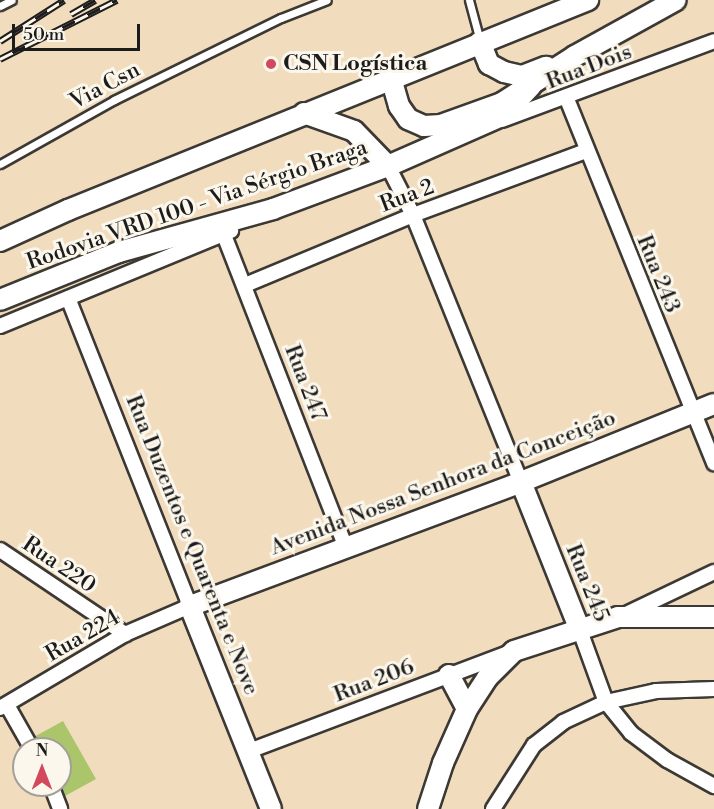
<!DOCTYPE html>
<html>
<head>
<meta charset="utf-8">
<style>
	body { margin:0 }
	#map { position:relative; width:714px; height:809px; overflow:hidden; background:#f2dcbe; font-family:"Libre Bodoni",serif }
	div>[style] { position:absolute }
	[style*='--x'] { left:calc(var(--x)*1px); top:calc(var(--y)*1px); width:calc(var(--w)*1px); rotate:calc(var(--a)*1deg) }
	.green>* { inset:0; background:#abc56b }
	.roads { filter:drop-shadow(2px 0 #3c3934) drop-shadow(-2px 0 #3c3934) drop-shadow(0 2px #3c3934) drop-shadow(0 -2px #3c3934) }
	.lane>* { height:7px; margin:-3.5px; padding:0 3.5px; transform-origin:3.5px; border-radius:3.5px; background:#fff }
	.street>* { height:14px; margin:-7px; padding:0 7px; transform-origin:7px; border-radius:7px; background:#fff }
	.secondary>* { height:20px; margin:-10px; padding:0 10px; transform-origin:10px; border-radius:10px; background:#fff }
	.rail>* { height:7px; margin-top:-3.5px; transform-origin:0; background:repeating-linear-gradient(90deg,#fbf7ec 0 14px,#1c1c1c 0 28px); box-sizing:border-box; border-block:2px solid #1c1c1c }
	.dots>* { width:16px; height:16px; translate:-50% -50%; box-sizing:border-box; border:3px solid #fbf7ec; border-radius:50% }
	span { translate:-50% -50%; white-space:nowrap; text-align:center; line-height:1.15; -webkit-text-stroke:6px #fbf7ec; paint-order:stroke }
	.poi-label { font-size:22px; color:#1c1c1c; font-weight:700 }
	.left { translate:0 -50%; text-align:left }
	.street-label { font-size:22px; color:#1c1c1c }
	.north { position:absolute; left:12px; top:737px; width:60px; height:60px; box-sizing:border-box; background:#fbf7ec; border:2px solid #a29f99; border-radius:50%; rotate:0deg; font-size:16px; font-weight:700; line-height:24px; text-align:center; color:#1c1c1c }
	.north::after { content:''; display:block; margin:auto; width:21px; height:27px; background:#d1495b; clip-path:polygon(50% 0,100% 100%,50% 72%,0 100%) }
	.scale { position:absolute; left:12px; top:24px; width:128px; height:27px; box-sizing:border-box; border:3px solid #1c1c1c; border-top:0; padding-left:8px; font-size:18px; line-height:21px; white-space:nowrap; color:#1c1c1c; -webkit-text-stroke:4px #fbf7ec; paint-order:stroke }
</style>
</head>
<body>
<div id="map">
	<div class="green">
		<i style="clip-path:polygon(63px 721px,96px 779px,65px 796px,59px 785px,60px 749px,38px 749px,32px 738px)"></i>
	</div>
	<div class="roads">
		<div class="lane">
			<i style="--x:469;--y:0;--w:42;--a:75"></i>
			<i style="--x:0;--y:6;--w:13;--a:-27"></i>
			<i style="--x:0;--y:164;--w:131;--a:-29.3"></i>
			<i style="--x:114;--y:100;--w:186;--a:-26.2"></i>
			<i style="--x:281;--y:18;--w:49;--a:-21.4"></i>
		</div>
		<div class="street">
			<i style="--x:567;--y:99;--w:393;--a:68"></i>
			<i style="--x:502;--y:120;--w:226;--a:-20.4"></i>
			<i style="--x:388;--y:166;--w:55;--a:63"></i>
			<i style="--x:413;--y:215;--w:288;--a:68"></i>
			<i style="--x:224;--y:235;--w:334;--a:68.7"></i>
			<i style="--x:245;--y:285;--w:182;--a:-22.6"></i>
			<i style="--x:413;--y:215;--w:184;--a:-20.3"></i>
			<i style="--x:0;--y:326;--w:250;--a:-22.4"></i>
			<i style="--x:0;--y:550;--w:151;--a:33.9"></i>
			<i style="--x:624;--y:615;--w:100;--a:-25.5"></i>
			<i style="--x:579;--y:628;--w:79;--a:70"></i>
			<i style="--x:606;--y:702;--w:40;--a:51"></i>
			<i style="--x:631;--y:733;--w:45;--a:36.9"></i>
			<i style="--x:667;--y:760;--w:54;--a:29"></i>
			<i style="--x:7;--y:705;--w:51;--a:60.4"></i>
			<i style="--x:0;--y:708;--w:145;--a:-30.6"></i>
			<i style="--x:125;--y:634;--w:71;--a:-23.3"></i>
			<i style="--x:190;--y:606;--w:331;--a:-111.6"></i>
			<i style="--x:249;--y:751;--w:277;--a:-20.7"></i>
			<i style="--x:51;--y:785;--w:26;--a:69"></i>
			<i style="--x:493;--y:809;--w:76;--a:-57.4"></i>
			<i style="--x:534;--y:745;--w:37;--a:-38"></i>
			<i style="--x:563;--y:722;--w:47;--a:-24.9"></i>
			<i style="--x:606;--y:702;--w:51;--a:-12.4"></i>
			<i style="--x:656;--y:691;--w:58;--a:-2"></i>
		</div>
		<div class="secondary">
			<i style="--x:480;--y:42;--w:24;--a:68"></i>
			<i style="--x:489;--y:64;--w:17;--a:28"></i>
			<i style="--x:504;--y:72;--w:18;--a:13"></i>
			<i style="--x:522;--y:76;--w:26;--a:-21"></i>
			<i style="--x:391;--y:78;--w:29;--a:74"></i>
			<i style="--x:399;--y:106;--w:16;--a:55"></i>
			<i style="--x:408;--y:119;--w:17;--a:24"></i>
			<i style="--x:424;--y:126;--w:17;--a:-3"></i>
			<i style="--x:441;--y:125;--w:65;--a:-19.8"></i>
			<i style="--x:502;--y:103;--w:87;--a:-32.8"></i>
			<i style="--x:575;--y:56;--w:115;--a:-29"></i>
			<i style="--x:304;--y:113;--w:53;--a:19.8"></i>
			<i style="--x:354;--y:131;--w:49;--a:45.8"></i>
			<i style="--x:0;--y:241;--w:75;--a:-24.5"></i>
			<i style="--x:68;--y:210;--w:561;--a:-21.99"></i>
			<i style="--x:0;--y:300;--w:128;--a:-22"></i>
			<i style="--x:119;--y:252;--w:160;--a:-15.6"></i>
			<i style="--x:273;--y:209;--w:123;--a:-20.5"></i>
			<i style="--x:388;--y:166;--w:127;--a:-23.7"></i>
			<i style="--x:504;--y:115;--w:40;--a:-47"></i>
			<i style="--x:521;--y:482;--w:157;--a:68.3"></i>
			<i style="--x:449;--y:675;--w:38;--a:62"></i>
			<i style="--x:271;--y:809;--w:219;--a:-111.8"></i>
			<i style="--x:190;--y:606;--w:353;--a:-20.5"></i>
			<i style="--x:521;--y:482;--w:208;--a:-22"></i>
			<i style="--x:428;--y:809;--w:48;--a:-71.9"></i>
			<i style="--x:443;--y:763;--w:59;--a:-66"></i>
			<i style="--x:467;--y:709;--w:37;--a:-57"></i>
			<i style="--x:487;--y:678;--w:38;--a:-45"></i>
			<i style="--x:514;--y:651;--w:109;--a:-18.1"></i>
			<i style="--x:618;--y:617;--w:96;--a:0"></i>
		</div>
	</div>
	<div class="rail">
		<i style="--x:71;--y:14;--w:28;--a:-30"></i>
		<i style="--x:0;--y:41;--w:76;--a:-32.6"></i>
		<i style="--x:0;--y:59;--w:131;--a:-26.8"></i>
	</div>
	<div class="dots">
		<i style="left:271px;top:64px;background:#d1495b"></i>
	</div>
	<div class="poi-label">
		<span class="left" style="left:283px;top:64px">CSN Logística</span>
	</div>
	<div class="street-label">
		<span style="left:589px;top:67px;rotate:-21deg">Rua Dois</span>
		<span style="left:105px;top:86px;rotate:-28deg">Via Csn</span>
		<span style="left:407px;top:196px;rotate:-21deg">Rua 2</span>
		<span style="left:197px;top:205px;rotate:-19deg">Rodovia VRD 100 - Via Sérgio Braga</span>
		<span style="left:658px;top:274px;rotate:68deg">Rua 243</span>
		<span style="left:305px;top:383px;rotate:69deg">Rua 247</span>
		<span style="left:443px;top:483px;rotate:-21deg">Avenida Nossa Senhora da Conceição</span>
		<span style="left:192px;top:545px;rotate:68deg">Rua Duzentos e Quarenta e Nove</span>
		<span style="left:59px;top:565px;rotate:34deg">Rua 220</span>
		<span style="left:587px;top:583px;rotate:68deg">Rua 245</span>
		<span style="left:83px;top:636px;rotate:-30deg">Rua 224</span>
		<span style="left:374px;top:681px;rotate:-21deg">Rua 206</span>
	</div>
	<div class="north">N</div>
	<div class="scale">50 m</div>
</div>
</body>
</html>
